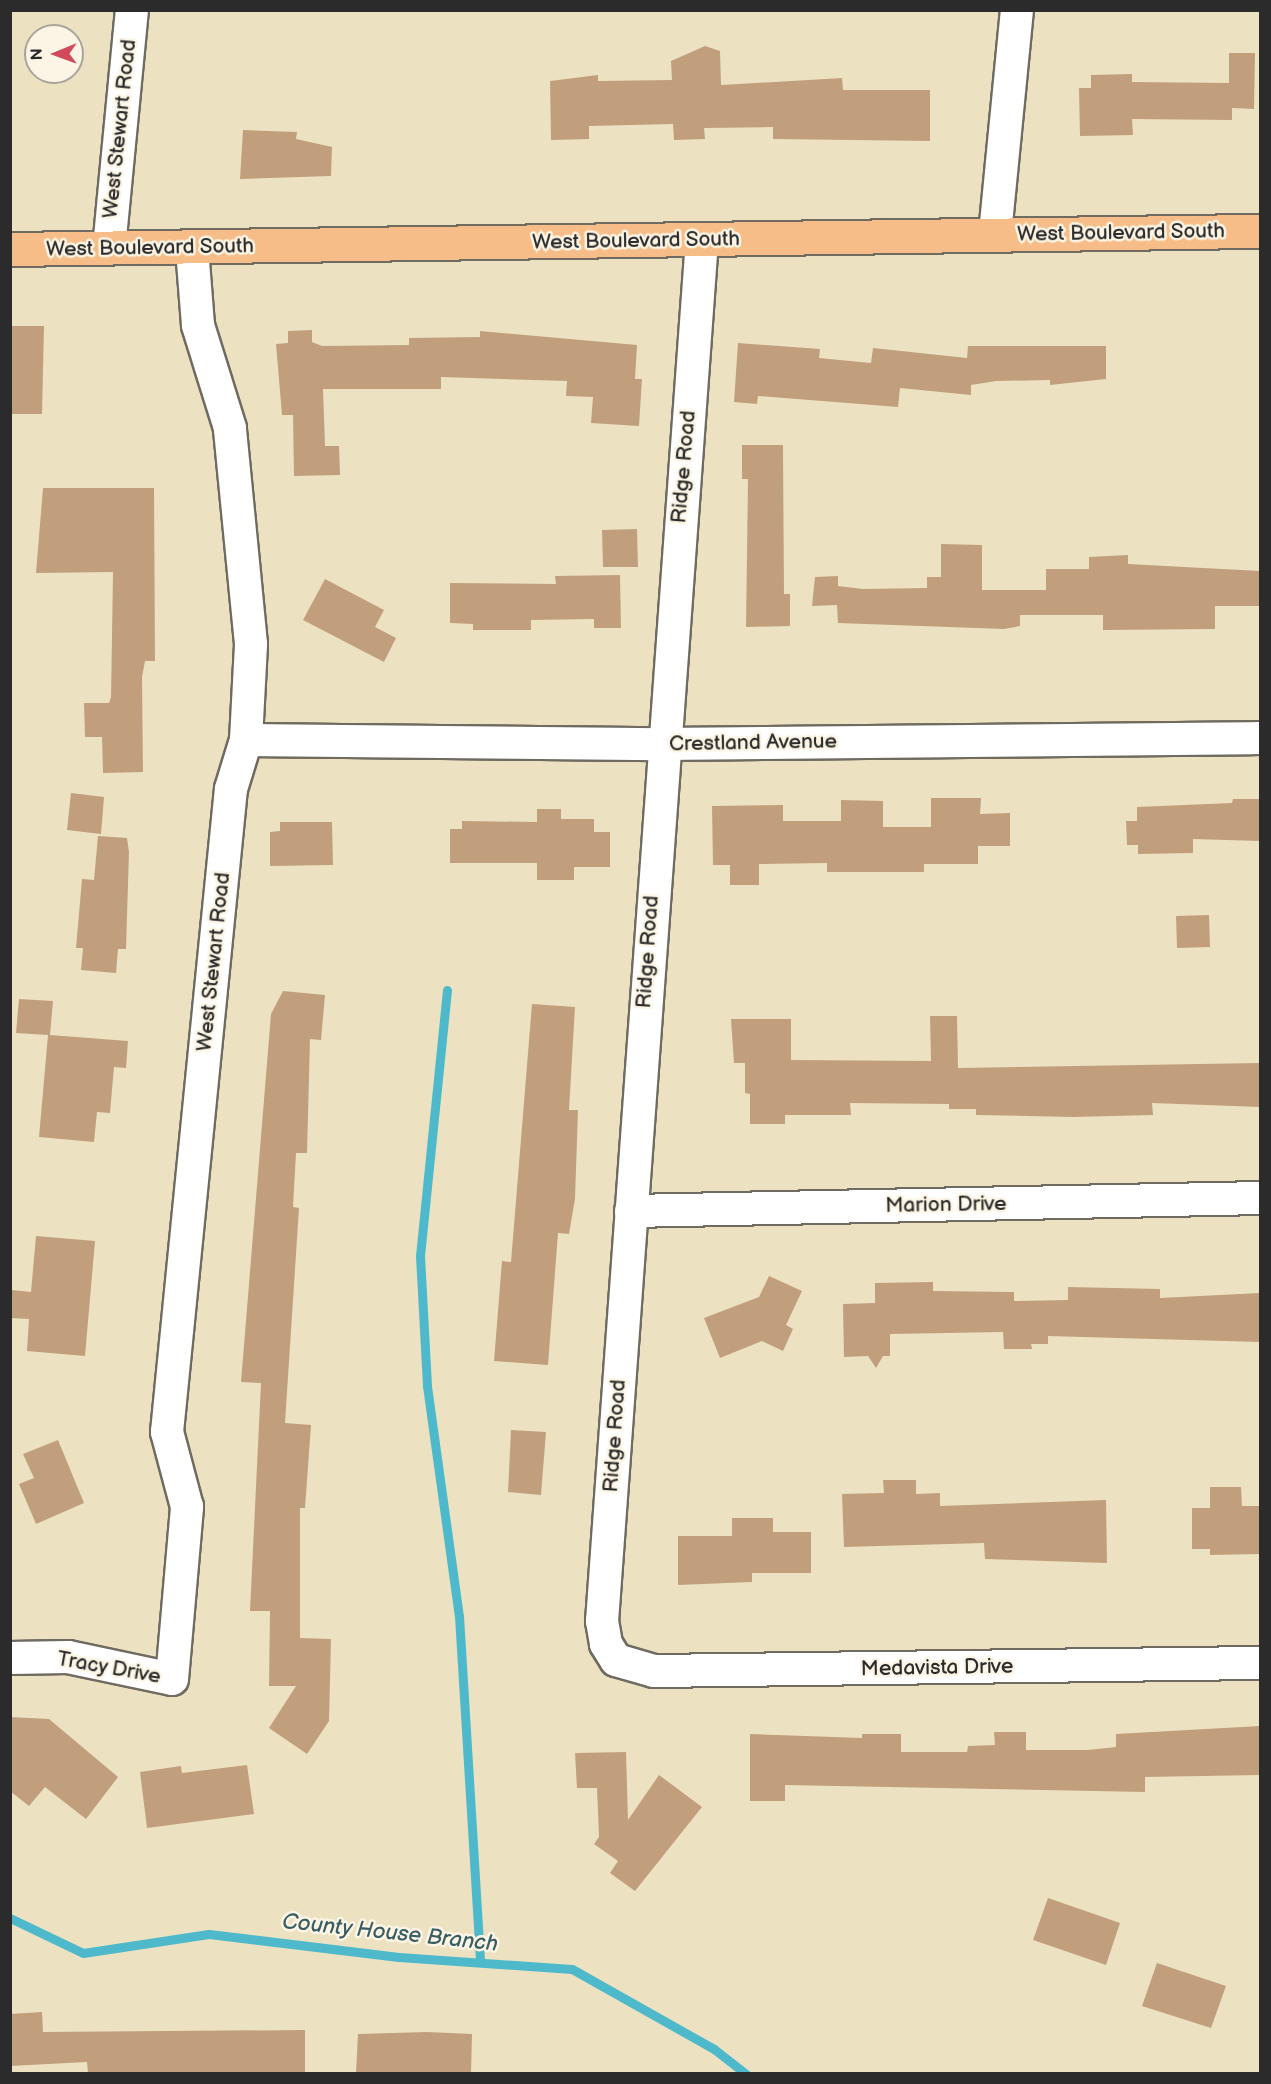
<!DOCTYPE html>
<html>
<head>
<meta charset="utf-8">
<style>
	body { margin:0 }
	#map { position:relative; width:1271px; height:2084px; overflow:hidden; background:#ece2c1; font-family:"Balsamiq Sans",sans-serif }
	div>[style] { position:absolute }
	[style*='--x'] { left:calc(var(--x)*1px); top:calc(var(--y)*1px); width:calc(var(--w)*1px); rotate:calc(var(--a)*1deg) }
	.stream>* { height:9px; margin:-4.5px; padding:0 4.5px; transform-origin:4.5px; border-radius:4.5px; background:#4fb9cc }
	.building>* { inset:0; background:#c19f7c }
	.roads { filter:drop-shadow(2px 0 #6f6b60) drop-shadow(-2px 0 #6f6b60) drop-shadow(0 2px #6f6b60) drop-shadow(0 -2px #6f6b60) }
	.minor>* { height:32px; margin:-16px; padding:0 16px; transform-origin:16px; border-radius:16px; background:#fff }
	.major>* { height:33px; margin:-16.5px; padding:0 16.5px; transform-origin:16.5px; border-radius:16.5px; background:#f7bd88 }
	span { translate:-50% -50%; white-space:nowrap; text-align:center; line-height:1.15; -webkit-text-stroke:5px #fcf5e5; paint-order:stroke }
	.street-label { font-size:21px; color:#2b2b2b }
	.water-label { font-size:22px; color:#385d63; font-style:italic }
	.frame { position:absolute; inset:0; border:12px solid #2b2b2b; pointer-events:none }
	.north { position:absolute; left:24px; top:24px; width:60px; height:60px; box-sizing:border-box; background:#fcf5e5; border:2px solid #a8a49b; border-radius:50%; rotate:269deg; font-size:16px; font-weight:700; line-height:24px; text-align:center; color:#2b2b2b }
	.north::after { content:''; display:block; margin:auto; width:21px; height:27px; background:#d1495b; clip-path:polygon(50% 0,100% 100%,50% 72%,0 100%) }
</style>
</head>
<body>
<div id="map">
	<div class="stream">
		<i style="--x:447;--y:990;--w:267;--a:95.8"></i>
		<i style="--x:420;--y:1256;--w:130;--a:86.9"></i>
		<i style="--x:427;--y:1386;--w:232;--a:82.1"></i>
		<i style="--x:459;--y:1616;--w:346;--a:86.5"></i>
		<i style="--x:10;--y:1918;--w:81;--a:25.6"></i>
		<i style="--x:83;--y:1953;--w:127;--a:-8.6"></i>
		<i style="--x:209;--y:1934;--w:191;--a:6.9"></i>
		<i style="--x:399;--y:1957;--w:173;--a:4"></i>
		<i style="--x:572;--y:1969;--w:163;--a:29.4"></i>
		<i style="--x:714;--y:2049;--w:41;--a:38"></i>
	</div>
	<div class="building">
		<i style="clip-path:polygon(705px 46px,720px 51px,721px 85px,842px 78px,843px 90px,930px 90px,930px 141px,773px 139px,773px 127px,704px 128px,705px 139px,674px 140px,673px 124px,589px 126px,589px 139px,551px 140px,550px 81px,598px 75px,598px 81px,672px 80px,671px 61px)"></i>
		<i style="clip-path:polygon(1229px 53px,1255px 53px,1254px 109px,1232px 108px,1232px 120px,1132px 119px,1133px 135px,1080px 136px,1079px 88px,1091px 88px,1091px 75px,1132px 74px,1132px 82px,1229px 83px)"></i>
		<i style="clip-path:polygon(243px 130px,297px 132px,296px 139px,332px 147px,331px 176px,240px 179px)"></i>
		<i style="clip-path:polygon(10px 326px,44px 326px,42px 414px,10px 414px)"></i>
		<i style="clip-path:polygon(312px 330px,312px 342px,322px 346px,409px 345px,409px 338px,480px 337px,480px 331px,637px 345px,635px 379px,642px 379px,639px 426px,591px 423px,593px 397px,566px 396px,567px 381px,441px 377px,441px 389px,323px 389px,325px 446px,339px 446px,340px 475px,294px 476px,293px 415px,282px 415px,276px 344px,288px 343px,288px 331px)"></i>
		<i style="clip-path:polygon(738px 343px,820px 349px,819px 358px,871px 363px,873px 348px,967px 358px,968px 346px,1106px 346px,1106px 379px,1050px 385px,1050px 380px,996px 381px,971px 385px,971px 395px,900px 388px,898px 407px,758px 396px,757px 404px,734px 402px)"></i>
		<i style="clip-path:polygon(742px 445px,783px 445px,784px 594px,790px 594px,790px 626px,746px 627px,748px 479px,742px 479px)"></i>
		<i style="clip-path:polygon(43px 488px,154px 488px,155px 661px,145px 661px,142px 677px,143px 772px,103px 773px,102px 737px,85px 737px,84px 703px,109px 703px,111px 697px,113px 572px,36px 573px)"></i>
		<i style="clip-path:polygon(637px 529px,638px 567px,603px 567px,602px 530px)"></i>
		<i style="clip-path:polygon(941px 544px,982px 545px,982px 590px,1046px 590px,1046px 569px,1089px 569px,1089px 557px,1128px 555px,1128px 564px,1260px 571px,1260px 606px,1215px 606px,1215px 629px,1103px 630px,1103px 615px,1020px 615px,1020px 626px,1004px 629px,838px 623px,837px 605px,812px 606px,815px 577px,838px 576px,838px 586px,863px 589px,927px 588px,927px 577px,941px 577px)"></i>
		<i style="clip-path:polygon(620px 575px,621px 628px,594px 628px,594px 619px,531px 620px,531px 630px,473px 630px,473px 624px,450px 623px,450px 583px,556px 584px,555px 576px)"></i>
		<i style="clip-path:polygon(325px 579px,384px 610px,375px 627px,396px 638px,384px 662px,303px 620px)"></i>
		<i style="clip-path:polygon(71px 793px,104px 797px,101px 834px,67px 830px)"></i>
		<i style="clip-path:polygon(931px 798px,981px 798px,980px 814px,1010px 813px,1010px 846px,978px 846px,978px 864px,924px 864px,924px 872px,827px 872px,827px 863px,759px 864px,759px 885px,730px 885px,730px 865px,713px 865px,712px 806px,783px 805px,783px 821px,841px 821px,841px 800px,883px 801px,883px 827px,931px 827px)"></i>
		<i style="clip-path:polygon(1233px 799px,1260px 799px,1260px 841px,1193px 839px,1193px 853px,1138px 854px,1138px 845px,1127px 845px,1126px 821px,1137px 821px,1137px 807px,1232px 803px)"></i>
		<i style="clip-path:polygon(537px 809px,561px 809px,561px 819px,594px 819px,594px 832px,610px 832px,610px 867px,574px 867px,574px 880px,537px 880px,537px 863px,450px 863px,450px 829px,462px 829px,462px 821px,537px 822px)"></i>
		<i style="clip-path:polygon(280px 822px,332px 822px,333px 865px,270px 866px,270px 832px,280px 831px)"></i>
		<i style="clip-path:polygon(98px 836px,127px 838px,129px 852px,126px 949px,118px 949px,116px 973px,81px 970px,83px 948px,76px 948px,82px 879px,94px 880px)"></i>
		<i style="clip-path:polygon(1209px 915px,1210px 947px,1177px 948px,1176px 916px)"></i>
		<i style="clip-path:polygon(283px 991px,325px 995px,321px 1040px,310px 1039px,307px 1153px,296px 1153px,293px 1207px,299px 1208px,285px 1423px,311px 1425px,305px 1508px,300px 1508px,300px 1638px,331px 1639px,329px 1721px,307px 1754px,269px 1728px,296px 1686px,269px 1686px,270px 1611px,250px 1611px,261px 1383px,241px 1382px,271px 1014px)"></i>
		<i style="clip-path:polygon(19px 999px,53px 1001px,50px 1035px,128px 1041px,126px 1068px,114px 1067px,110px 1113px,97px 1112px,94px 1142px,39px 1137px,48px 1035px,16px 1033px)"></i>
		<i style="clip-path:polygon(532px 1004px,575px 1007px,569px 1110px,578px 1110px,575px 1199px,569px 1234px,558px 1233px,548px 1365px,494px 1361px,502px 1261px,511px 1262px)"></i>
		<i style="clip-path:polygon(930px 1016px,957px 1016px,958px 1068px,1260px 1063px,1260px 1107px,1152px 1103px,1153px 1115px,1073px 1117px,976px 1115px,976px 1109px,949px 1109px,949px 1104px,850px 1103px,851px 1115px,785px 1115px,785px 1124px,750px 1124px,750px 1094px,745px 1093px,745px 1063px,734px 1063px,731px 1019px,791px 1019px,791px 1060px,931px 1061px)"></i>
		<i style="clip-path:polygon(36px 1236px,95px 1241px,85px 1356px,27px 1351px,29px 1319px,10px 1318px,12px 1290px,31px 1292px)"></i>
		<i style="clip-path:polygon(769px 1276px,802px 1291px,786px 1325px,793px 1329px,783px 1351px,762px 1341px,720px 1358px,704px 1318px,759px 1297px)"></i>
		<i style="clip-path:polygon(933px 1282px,933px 1291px,1014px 1292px,1014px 1301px,1068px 1300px,1068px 1287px,1160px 1289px,1160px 1298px,1260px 1293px,1260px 1342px,1048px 1336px,1048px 1344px,1031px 1344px,1032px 1349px,1004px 1349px,1003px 1332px,890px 1334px,890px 1356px,883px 1356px,876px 1368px,868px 1356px,844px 1357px,843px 1304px,875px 1303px,875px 1283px)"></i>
		<i style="clip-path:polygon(511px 1430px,546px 1432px,541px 1495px,508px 1492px)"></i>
		<i style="clip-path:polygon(58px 1440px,84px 1503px,36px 1524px,19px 1484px,34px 1478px,23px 1454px)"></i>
		<i style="clip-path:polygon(883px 1480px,916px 1480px,916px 1494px,940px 1493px,940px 1506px,1106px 1500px,1107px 1563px,985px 1559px,984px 1543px,844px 1547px,842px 1494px,884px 1493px)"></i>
		<i style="clip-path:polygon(1210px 1487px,1241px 1487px,1242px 1506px,1260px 1506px,1260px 1554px,1210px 1555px,1210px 1549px,1192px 1549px,1192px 1508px,1210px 1508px)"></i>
		<i style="clip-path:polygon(732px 1518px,773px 1518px,773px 1532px,811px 1532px,811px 1573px,752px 1573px,752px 1582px,678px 1585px,678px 1536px,732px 1536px)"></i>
		<i style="clip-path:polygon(10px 1717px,49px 1719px,118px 1777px,86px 1819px,45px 1787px,29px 1806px,10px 1791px)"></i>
		<i style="clip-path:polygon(1260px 1726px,1260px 1775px,1145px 1777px,1145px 1792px,785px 1785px,785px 1801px,750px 1801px,750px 1734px,862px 1738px,862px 1734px,901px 1734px,901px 1752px,967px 1752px,968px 1746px,995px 1745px,994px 1732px,1026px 1732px,1026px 1750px,1088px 1750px,1116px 1747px,1116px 1734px)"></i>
		<i style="clip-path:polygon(626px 1752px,628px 1820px,659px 1775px,702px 1807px,635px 1891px,610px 1873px,618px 1861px,594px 1844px,599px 1837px,597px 1788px,577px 1788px,575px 1753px)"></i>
		<i style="clip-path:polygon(247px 1765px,254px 1814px,147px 1828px,140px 1772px,181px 1766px,182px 1773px)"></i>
		<i style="clip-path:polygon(1048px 1898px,1120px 1923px,1106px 1965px,1033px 1940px)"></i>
		<i style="clip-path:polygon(1157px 1963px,1226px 1986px,1211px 2028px,1142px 2006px)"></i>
		<i style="clip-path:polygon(42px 2012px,43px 2032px,305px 2030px,305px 2073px,88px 2073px,87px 2062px,10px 2066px,10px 2014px)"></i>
		<i style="clip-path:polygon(427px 2032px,472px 2034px,471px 2073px,356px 2073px,358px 2034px)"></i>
	</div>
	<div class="roads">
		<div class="minor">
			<i style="--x:995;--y:234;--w:225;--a:-84.4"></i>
			<i style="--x:702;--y:240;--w:1385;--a:94.14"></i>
			<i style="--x:602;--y:1621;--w:23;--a:80"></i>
			<i style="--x:606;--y:1644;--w:19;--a:58"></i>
			<i style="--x:616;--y:1660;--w:40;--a:16"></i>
			<i style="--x:654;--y:1671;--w:606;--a:-0.76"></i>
			<i style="--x:109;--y:248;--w:239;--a:-84.5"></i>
			<i style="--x:246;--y:740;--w:416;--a:0.6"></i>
			<i style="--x:662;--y:744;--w:598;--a:-0.57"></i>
			<i style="--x:631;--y:1211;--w:629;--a:-1.18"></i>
			<i style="--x:10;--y:1658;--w:58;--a:-1"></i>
			<i style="--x:68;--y:1657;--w:106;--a:11.9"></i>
			<i style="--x:172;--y:1679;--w:173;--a:-85"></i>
			<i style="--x:187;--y:1507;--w:78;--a:-104.9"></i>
			<i style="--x:167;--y:1432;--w:646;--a:-84.32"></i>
			<i style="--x:231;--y:789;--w:51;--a:-73"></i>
			<i style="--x:246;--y:740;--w:96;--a:-87"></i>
			<i style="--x:251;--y:644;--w:217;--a:-95.6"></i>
			<i style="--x:230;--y:428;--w:108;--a:-107.3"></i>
			<i style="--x:198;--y:325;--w:77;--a:-94.5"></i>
		</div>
		<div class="major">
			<i style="--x:10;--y:249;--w:1250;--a:-0.83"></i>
		</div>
	</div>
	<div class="street-label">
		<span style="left:120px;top:129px;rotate:-84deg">West Stewart Road</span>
		<span style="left:1121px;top:233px;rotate:-1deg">West Boulevard South</span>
		<span style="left:636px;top:241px;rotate:-1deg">West Boulevard South</span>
		<span style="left:150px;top:248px;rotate:-1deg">West Boulevard South</span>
		<span style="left:684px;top:467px;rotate:-85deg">Ridge Road</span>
		<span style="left:753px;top:743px;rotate:-1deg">Crestland Avenue</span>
		<span style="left:648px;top:952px;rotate:-86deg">Ridge Road</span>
		<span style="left:214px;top:962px;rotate:-84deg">West Stewart Road</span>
		<span style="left:946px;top:1205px;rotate:-1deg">Marion Drive</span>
		<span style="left:615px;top:1436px;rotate:-86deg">Ridge Road</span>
		<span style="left:109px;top:1668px;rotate:10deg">Tracy Drive</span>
		<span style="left:937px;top:1668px;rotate:-1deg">Medavista Drive</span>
	</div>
	<div class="water-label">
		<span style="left:390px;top:1933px;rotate:6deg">County House Branch</span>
	</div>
	<div class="frame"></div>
	<div class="north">N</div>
</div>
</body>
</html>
